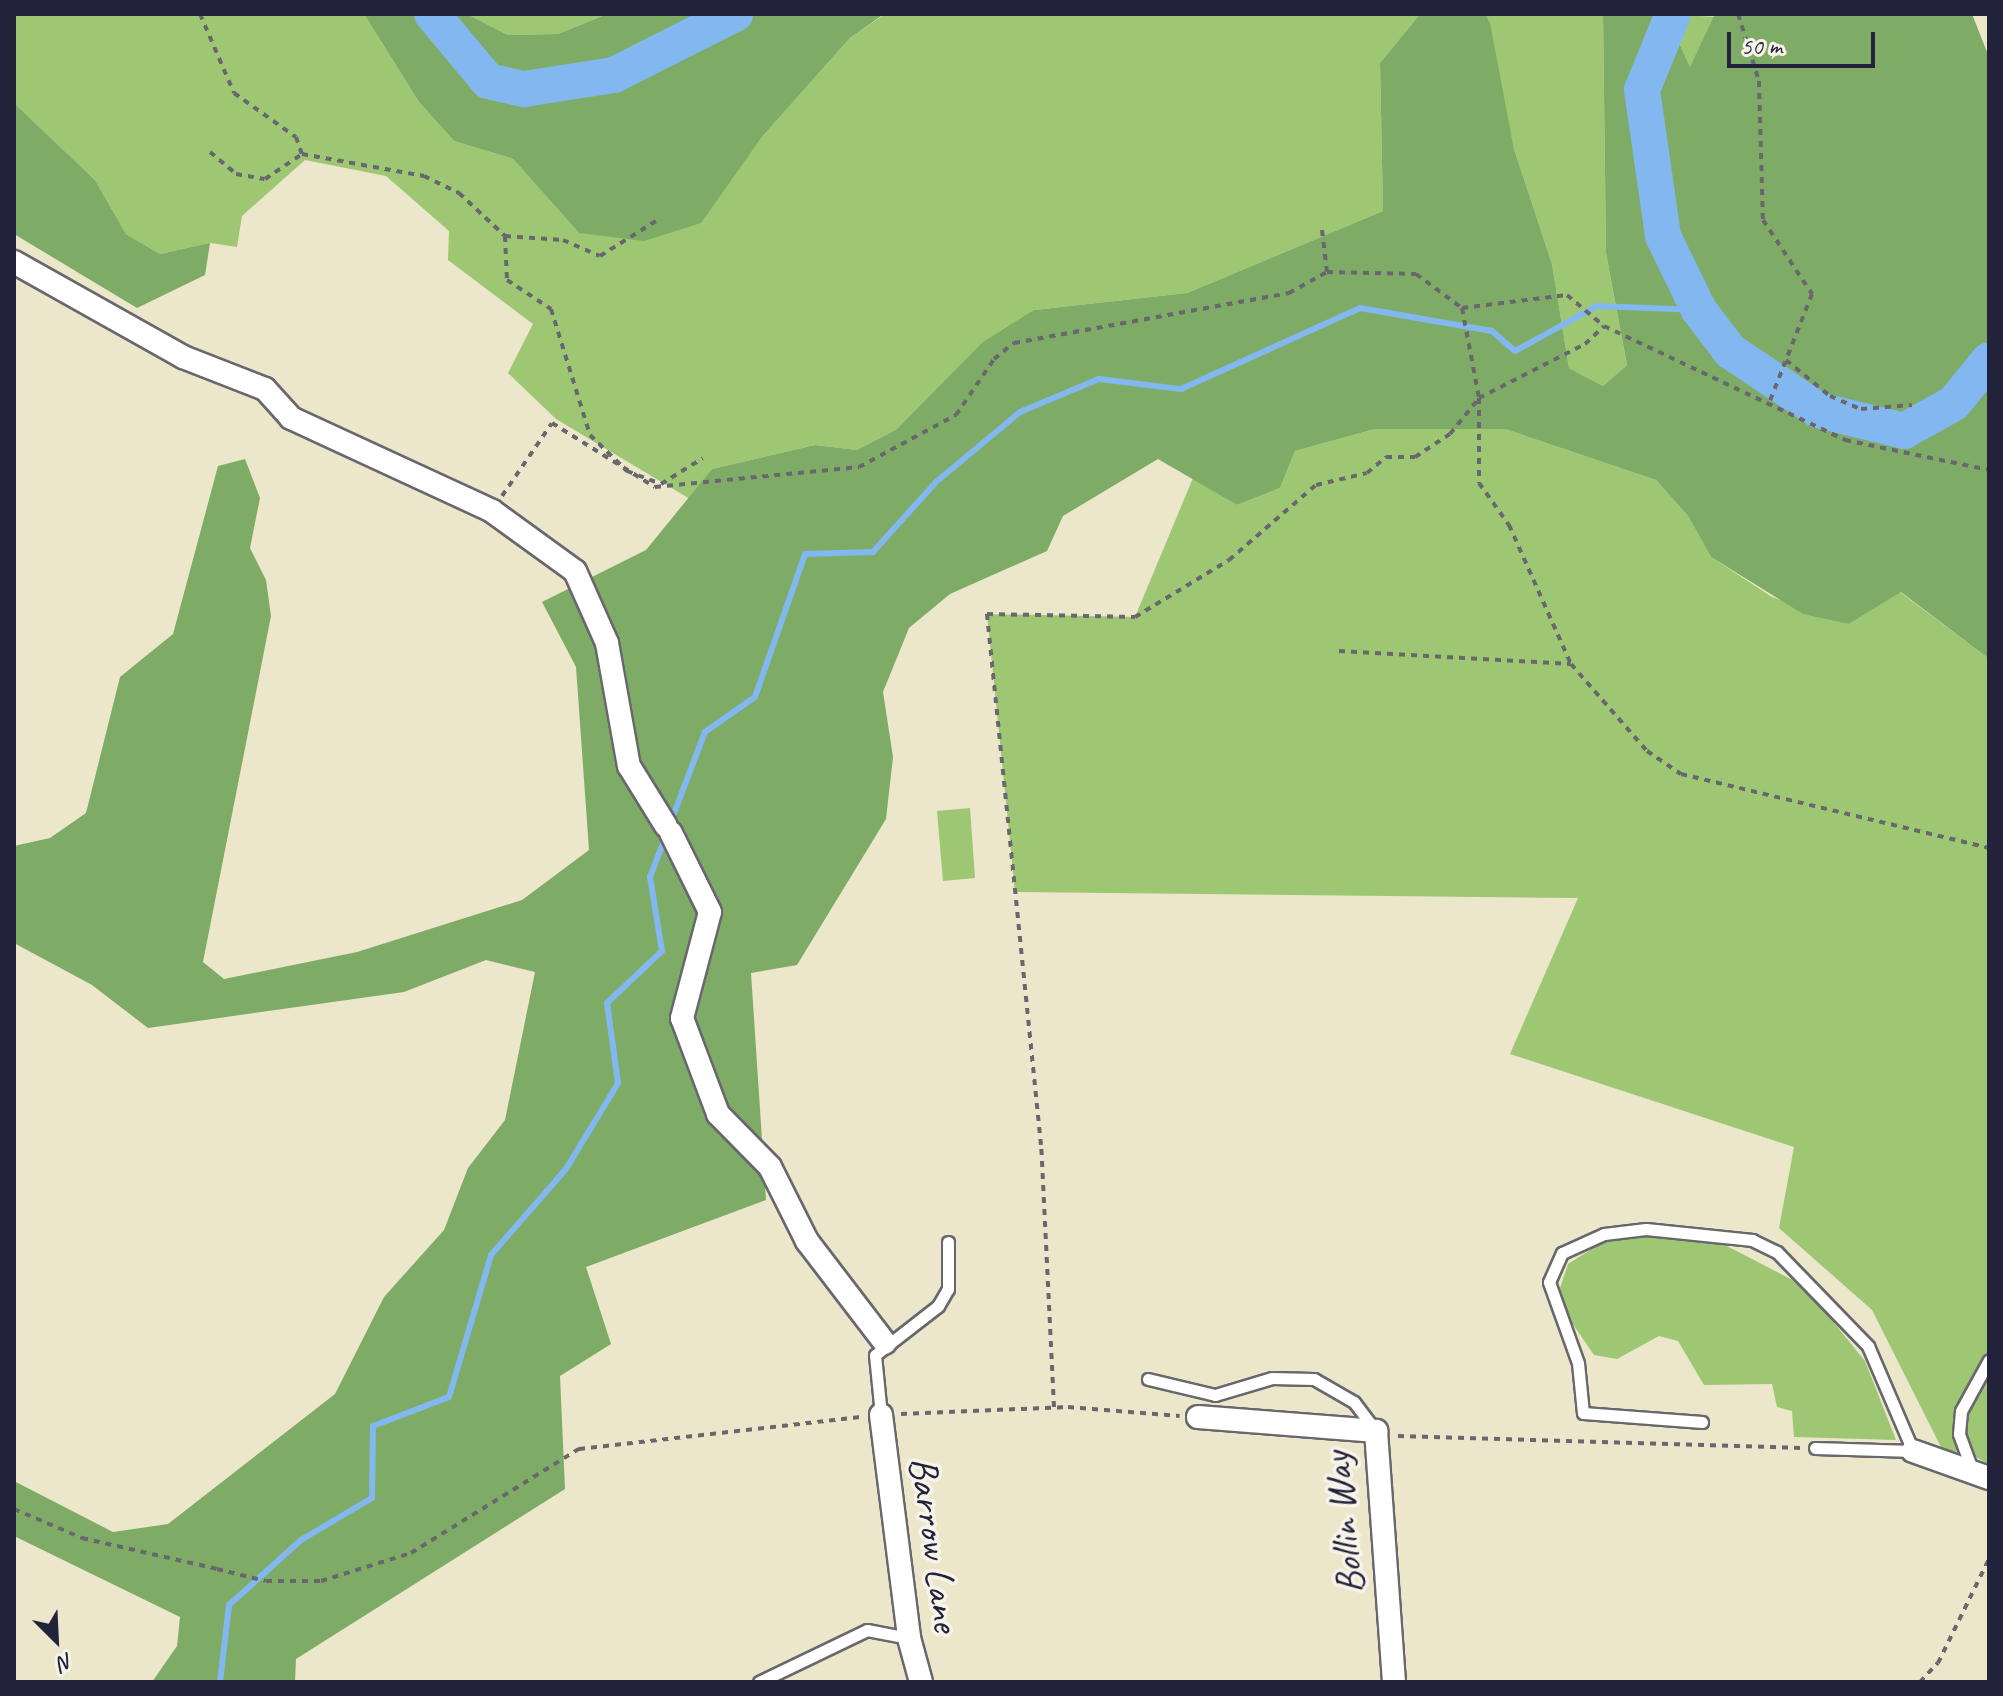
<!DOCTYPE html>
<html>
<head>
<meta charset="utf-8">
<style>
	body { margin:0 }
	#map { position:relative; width:2003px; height:1696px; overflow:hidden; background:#ece6cb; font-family:Caveat,sans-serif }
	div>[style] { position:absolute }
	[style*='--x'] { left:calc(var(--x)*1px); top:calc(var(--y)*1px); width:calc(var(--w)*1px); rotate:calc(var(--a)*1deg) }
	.green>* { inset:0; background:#9ec774 }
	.forest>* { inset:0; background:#7eac66 }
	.stream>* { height:6px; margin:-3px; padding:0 3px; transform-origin:3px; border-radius:3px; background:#82b7f0 }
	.river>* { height:36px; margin:-18px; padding:0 18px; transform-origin:18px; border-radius:18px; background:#82b7f0 }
	.path>* { height:4px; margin-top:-2px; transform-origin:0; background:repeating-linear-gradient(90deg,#69676d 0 6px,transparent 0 12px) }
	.roads { filter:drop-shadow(2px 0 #69676d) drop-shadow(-2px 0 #69676d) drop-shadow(0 2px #69676d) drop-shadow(0 -2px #69676d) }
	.lane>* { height:11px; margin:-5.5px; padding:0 5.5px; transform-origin:5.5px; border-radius:5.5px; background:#fff }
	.street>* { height:22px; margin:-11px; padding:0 11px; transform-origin:11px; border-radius:11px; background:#fff }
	span { translate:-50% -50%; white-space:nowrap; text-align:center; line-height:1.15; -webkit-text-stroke:7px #f7f3e8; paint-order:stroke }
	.street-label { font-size:40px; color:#22223b }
	.frame { position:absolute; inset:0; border:16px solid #22223b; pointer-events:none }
	.north { position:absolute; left:16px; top:1600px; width:80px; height:80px; -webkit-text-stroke:6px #f7f3e8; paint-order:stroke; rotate:156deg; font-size:22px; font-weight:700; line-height:32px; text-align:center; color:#22223b }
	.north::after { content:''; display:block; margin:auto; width:28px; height:36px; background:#22223b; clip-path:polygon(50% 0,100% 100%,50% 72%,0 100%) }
	.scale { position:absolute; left:1727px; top:32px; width:148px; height:36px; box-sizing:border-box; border:4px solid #22223b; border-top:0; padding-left:10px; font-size:24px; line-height:28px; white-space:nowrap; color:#22223b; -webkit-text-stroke:6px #f7f3e8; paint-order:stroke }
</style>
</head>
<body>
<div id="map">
	<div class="green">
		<i style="clip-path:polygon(14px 14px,364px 14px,419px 102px,454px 141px,513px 159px,579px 233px,701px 222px,762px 137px,850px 38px,885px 14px,1420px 14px,1380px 63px,1383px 211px,1187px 293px,1034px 310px,897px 429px,857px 450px,815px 445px,712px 469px,690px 499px,556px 419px,508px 373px,533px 324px,448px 260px,449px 231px,386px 176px,305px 160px,242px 216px,237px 247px,211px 243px,160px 254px,126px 234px,95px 180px,14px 103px)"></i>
		<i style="clip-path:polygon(467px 14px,607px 14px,558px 34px,508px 35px)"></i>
		<i style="clip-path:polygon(1485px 14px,1603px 14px,1606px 253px,1627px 365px,1603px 386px,1569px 368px,1552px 264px,1514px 149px)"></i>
		<i style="clip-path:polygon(1666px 14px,1717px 17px,1690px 67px)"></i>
		<i style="clip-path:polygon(1375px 429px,1505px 429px,1656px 480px,1688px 516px,1711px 557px,1772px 597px,1849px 624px,1900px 592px,1989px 659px,1989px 1464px,1966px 1452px,1943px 1451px,1872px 1310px,1779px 1228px,1794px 1147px,1510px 1054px,1578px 898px,1015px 892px,987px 614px,1135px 617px,1193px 478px,1237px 505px,1280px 488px,1295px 451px)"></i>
		<i style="clip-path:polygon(970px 808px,975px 878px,943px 881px,937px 811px)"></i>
		<i style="clip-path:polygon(1643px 1236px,1723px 1244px,1804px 1286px,1865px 1361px,1896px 1440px,1794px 1437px,1792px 1411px,1777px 1407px,1772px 1384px,1704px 1385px,1678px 1341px,1659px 1336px,1617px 1359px,1594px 1355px,1566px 1314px,1560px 1288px,1568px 1264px,1606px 1240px)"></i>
	</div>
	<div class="forest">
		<i style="clip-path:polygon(364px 14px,467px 14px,508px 35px,558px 34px,607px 14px,884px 14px,850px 38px,762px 137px,701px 223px,644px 241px,579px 233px,513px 159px,454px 141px,419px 102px)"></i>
		<i style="clip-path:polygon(1420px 14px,1485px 14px,1490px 23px,1514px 149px,1552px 264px,1569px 368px,1603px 386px,1627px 365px,1606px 253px,1603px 14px,1666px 14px,1690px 67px,1715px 14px,1972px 14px,1989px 57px,1989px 659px,1901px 592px,1849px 624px,1803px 614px,1711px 557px,1688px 516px,1656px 480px,1505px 429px,1375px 429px,1295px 451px,1280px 488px,1237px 505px,1158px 459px,1063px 516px,1047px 551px,950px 594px,909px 628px,883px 692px,893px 757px,886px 819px,797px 965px,751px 973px,766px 1200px,586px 1267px,611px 1344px,560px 1376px,565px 1489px,296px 1659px,295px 1682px,152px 1682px,177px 1646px,180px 1617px,14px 1536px,14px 1481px,113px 1532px,168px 1524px,335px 1394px,384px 1297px,444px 1230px,468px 1168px,505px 1120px,535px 972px,486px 960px,404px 992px,148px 1028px,92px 985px,14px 943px,14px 846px,50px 838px,86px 813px,120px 677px,173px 634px,218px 466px,245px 459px,260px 498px,250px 548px,266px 580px,271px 616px,203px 962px,224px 979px,357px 952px,522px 900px,589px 850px,576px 667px,542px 602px,646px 550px,712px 469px,815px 445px,857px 450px,897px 429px,983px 342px,1034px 310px,1187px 293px,1383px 211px,1380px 63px)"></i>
		<i style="clip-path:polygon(14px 103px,95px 180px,126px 234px,160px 254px,210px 243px,205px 275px,137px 308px,14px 234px)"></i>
	</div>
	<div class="stream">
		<i style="--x:670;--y:824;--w:98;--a:-69.2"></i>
		<i style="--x:705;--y:732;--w:61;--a:-35"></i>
		<i style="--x:755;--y:697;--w:151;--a:-70.7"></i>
		<i style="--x:805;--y:554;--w:68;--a:-1.7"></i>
		<i style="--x:873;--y:552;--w:94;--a:-48"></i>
		<i style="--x:936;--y:482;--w:109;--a:-39.8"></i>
		<i style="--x:1020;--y:412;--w:86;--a:-22.7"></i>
		<i style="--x:1099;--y:379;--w:83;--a:7"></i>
		<i style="--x:1181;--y:389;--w:196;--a:-24.3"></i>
		<i style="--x:1360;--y:308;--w:134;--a:9.9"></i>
		<i style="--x:1492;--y:331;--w:30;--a:41"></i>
		<i style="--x:1515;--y:351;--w:94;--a:-28.8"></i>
		<i style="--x:1597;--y:306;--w:102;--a:2.2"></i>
		<i style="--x:220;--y:1682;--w:78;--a:-83.3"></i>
		<i style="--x:229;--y:1605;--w:97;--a:-42.1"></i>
		<i style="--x:301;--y:1540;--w:82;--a:-30.6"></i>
		<i style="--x:372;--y:1498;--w:72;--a:-89.2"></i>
		<i style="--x:373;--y:1426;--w:81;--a:-20.9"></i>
		<i style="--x:449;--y:1397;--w:148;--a:-73.5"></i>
		<i style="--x:491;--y:1255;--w:114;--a:-48.9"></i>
		<i style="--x:566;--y:1169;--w:100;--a:-58.8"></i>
		<i style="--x:618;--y:1083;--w:81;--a:-97.8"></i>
		<i style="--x:607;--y:1003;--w:76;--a:-43.4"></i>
		<i style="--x:662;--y:951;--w:75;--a:-99.2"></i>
		<i style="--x:650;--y:877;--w:45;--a:-69.1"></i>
	</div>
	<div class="river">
		<i style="--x:432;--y:14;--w:87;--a:50.1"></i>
		<i style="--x:488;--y:81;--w:37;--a:13"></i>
		<i style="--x:524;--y:89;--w:91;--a:-8.8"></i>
		<i style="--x:614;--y:75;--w:136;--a:-26.8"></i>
		<i style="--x:1673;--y:14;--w:82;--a:112.2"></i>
		<i style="--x:1642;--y:90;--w:148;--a:81.8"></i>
		<i style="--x:1663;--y:236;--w:82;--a:64.1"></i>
		<i style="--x:1699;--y:310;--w:51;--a:52.9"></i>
		<i style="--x:1730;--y:351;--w:106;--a:33.8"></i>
		<i style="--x:1818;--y:410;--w:89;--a:13.7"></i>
		<i style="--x:1904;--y:431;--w:57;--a:-29.2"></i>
		<i style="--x:1954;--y:403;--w:55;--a:-50.9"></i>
	</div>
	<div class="path">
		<i style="--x:200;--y:14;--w:86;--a:66.7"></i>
		<i style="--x:234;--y:93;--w:76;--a:35.4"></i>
		<i style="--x:296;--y:137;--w:18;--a:71"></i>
		<i style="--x:302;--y:154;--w:124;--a:10.2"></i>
		<i style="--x:424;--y:176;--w:39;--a:26"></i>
		<i style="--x:459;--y:193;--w:63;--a:43.1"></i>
		<i style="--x:505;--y:236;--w:58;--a:3.9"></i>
		<i style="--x:563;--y:240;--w:40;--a:23.4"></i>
		<i style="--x:600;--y:256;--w:66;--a:-32"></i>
		<i style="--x:1738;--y:14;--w:70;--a:72.6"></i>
		<i style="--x:1759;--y:81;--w:139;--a:88.4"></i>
		<i style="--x:1763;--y:220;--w:89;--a:56.5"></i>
		<i style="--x:1812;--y:294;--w:117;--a:111.5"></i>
		<i style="--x:210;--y:152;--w:34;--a:40"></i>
		<i style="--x:236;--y:174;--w:29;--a:10"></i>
		<i style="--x:265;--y:179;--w:45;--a:-34"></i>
		<i style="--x:1322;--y:230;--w:42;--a:83.2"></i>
		<i style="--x:505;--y:236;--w:44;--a:87.4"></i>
		<i style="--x:507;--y:280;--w:53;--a:33.4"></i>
		<i style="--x:551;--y:309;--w:132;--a:72.8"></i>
		<i style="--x:590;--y:435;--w:52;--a:44.2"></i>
		<i style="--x:627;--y:471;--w:36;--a:21"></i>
		<i style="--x:1462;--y:308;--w:92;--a:79.3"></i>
		<i style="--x:1479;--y:398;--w:85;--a:90"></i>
		<i style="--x:1479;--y:483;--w:52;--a:54.5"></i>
		<i style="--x:1509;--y:525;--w:152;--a:66"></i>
		<i style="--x:1571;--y:664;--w:116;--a:48.9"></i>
		<i style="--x:1647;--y:751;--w:41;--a:34.1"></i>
		<i style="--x:1681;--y:774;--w:317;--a:13.5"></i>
		<i style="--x:1786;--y:360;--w:57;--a:39.3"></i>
		<i style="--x:1830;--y:396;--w:34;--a:23"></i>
		<i style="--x:1861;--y:409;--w:51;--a:-4.5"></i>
		<i style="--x:661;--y:484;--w:49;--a:-31.8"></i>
		<i style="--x:502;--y:496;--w:88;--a:-55.6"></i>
		<i style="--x:552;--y:423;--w:121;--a:31.9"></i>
		<i style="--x:655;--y:487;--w:205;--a:-5.6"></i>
		<i style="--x:859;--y:467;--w:110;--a:-28.2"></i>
		<i style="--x:956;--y:415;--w:68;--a:-55.8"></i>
		<i style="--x:994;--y:359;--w:26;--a:-39"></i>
		<i style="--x:1014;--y:343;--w:280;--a:-10.3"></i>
		<i style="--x:1289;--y:293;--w:43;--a:-28.9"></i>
		<i style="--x:1327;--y:272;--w:89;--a:1.3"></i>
		<i style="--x:1416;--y:274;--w:57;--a:36.5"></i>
		<i style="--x:1462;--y:308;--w:106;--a:-7.1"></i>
		<i style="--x:1567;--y:295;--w:48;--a:40"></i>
		<i style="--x:1604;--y:326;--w:267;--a:25.3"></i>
		<i style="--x:1845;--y:440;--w:147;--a:11.8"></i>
		<i style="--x:1339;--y:651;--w:232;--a:3.2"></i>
		<i style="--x:1054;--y:1407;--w:262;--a:-92.8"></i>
		<i style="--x:1041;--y:1145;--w:534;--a:-95.81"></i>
		<i style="--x:987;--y:614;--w:148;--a:1.2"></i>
		<i style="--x:1135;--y:617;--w:110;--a:-31.2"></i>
		<i style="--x:1229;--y:560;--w:115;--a:-40.8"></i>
		<i style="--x:1316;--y:485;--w:52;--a:-13.2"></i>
		<i style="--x:1367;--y:473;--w:25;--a:-40"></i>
		<i style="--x:1386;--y:457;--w:29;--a:0"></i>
		<i style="--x:1415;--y:457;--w:42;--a:-33.3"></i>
		<i style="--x:1450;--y:434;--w:46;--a:-51.1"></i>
		<i style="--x:1479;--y:398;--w:119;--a:-27"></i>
		<i style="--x:1585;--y:344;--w:26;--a:-43"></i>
		<i style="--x:901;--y:1414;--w:167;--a:-2.4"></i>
		<i style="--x:1068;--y:1407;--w:112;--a:4.6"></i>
		<i style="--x:1398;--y:1436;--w:403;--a:1.7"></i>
		<i style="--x:14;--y:1509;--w:74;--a:23.1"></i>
		<i style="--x:82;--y:1538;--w:139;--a:12.9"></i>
		<i style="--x:217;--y:1569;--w:50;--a:13.8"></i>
		<i style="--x:266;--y:1581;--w:55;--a:0"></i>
		<i style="--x:321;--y:1581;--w:94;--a:-17.3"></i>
		<i style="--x:411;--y:1553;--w:198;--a:-31.8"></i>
		<i style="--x:579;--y:1449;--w:283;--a:-6.5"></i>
		<i style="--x:1920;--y:1682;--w:26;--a:-47"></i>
		<i style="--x:1938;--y:1663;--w:116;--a:-63.9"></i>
	</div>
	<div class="roads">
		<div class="lane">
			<i style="--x:1148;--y:1379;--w:69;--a:13.4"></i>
			<i style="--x:1215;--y:1395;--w:59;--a:-16.6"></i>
			<i style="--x:1272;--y:1378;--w:42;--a:1.4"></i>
			<i style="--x:1314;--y:1379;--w:46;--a:29.9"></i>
			<i style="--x:1354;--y:1402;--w:36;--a:53"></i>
			<i style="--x:881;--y:1415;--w:60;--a:-95.7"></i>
			<i style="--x:875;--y:1355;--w:80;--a:-37.9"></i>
			<i style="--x:938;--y:1306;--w:20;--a:-60"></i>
			<i style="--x:948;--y:1289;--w:47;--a:-90"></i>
			<i style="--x:1702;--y:1422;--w:119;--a:-175.7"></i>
			<i style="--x:1583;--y:1413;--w:50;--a:-95.7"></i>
			<i style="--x:1578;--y:1363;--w:86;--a:-109.7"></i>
			<i style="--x:1549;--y:1282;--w:32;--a:-66"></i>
			<i style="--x:1562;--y:1253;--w:46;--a:-24.3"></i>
			<i style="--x:1604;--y:1234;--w:42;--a:-6.8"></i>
			<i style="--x:1646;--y:1229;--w:107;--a:5.9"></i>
			<i style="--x:1752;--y:1240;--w:28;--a:26"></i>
			<i style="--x:1777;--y:1252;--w:131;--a:45.9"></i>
			<i style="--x:1868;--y:1346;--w:114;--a:66.8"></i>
			<i style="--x:1913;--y:1451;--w:98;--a:-178.2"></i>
			<i style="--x:1971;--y:1467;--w:35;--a:-110"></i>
			<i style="--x:1959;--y:1434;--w:23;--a:-85"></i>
			<i style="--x:1961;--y:1411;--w:58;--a:-61.2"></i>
			<i style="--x:759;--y:1682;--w:120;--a:-25.7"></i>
			<i style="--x:867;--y:1630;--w:43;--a:10.8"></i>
		</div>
		<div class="street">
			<i style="--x:14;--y:262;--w:194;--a:29.3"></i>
			<i style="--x:183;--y:357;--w:88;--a:21.3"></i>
			<i style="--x:265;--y:389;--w:39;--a:48"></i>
			<i style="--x:291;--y:418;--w:221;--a:24.8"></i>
			<i style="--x:492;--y:511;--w:102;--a:35.9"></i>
			<i style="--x:575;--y:571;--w:79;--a:66"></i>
			<i style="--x:607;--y:643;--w:125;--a:79.9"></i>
			<i style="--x:629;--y:766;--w:70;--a:58.3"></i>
			<i style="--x:671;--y:833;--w:88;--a:63.7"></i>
			<i style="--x:710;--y:912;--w:110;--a:104.8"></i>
			<i style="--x:682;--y:1018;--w:103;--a:69.4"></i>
			<i style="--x:718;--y:1114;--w:74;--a:45.5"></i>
			<i style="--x:770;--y:1167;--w:83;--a:63.4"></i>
			<i style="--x:807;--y:1241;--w:128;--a:52.6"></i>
			<i style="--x:881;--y:1415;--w:225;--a:82.8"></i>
			<i style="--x:909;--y:1638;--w:46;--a:74.7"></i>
			<i style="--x:1198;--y:1417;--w:179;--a:4.5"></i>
			<i style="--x:1376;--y:1431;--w:252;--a:85.9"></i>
			<i style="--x:1913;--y:1451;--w:81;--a:19.6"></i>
		</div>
	</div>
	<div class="street-label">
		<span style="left:1343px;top:1523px;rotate:-96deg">Bollin Way</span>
		<span style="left:935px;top:1544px;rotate:82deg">Barrow Lane</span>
	</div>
	<div class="frame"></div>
	<div class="north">N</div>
	<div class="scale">50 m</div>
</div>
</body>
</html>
